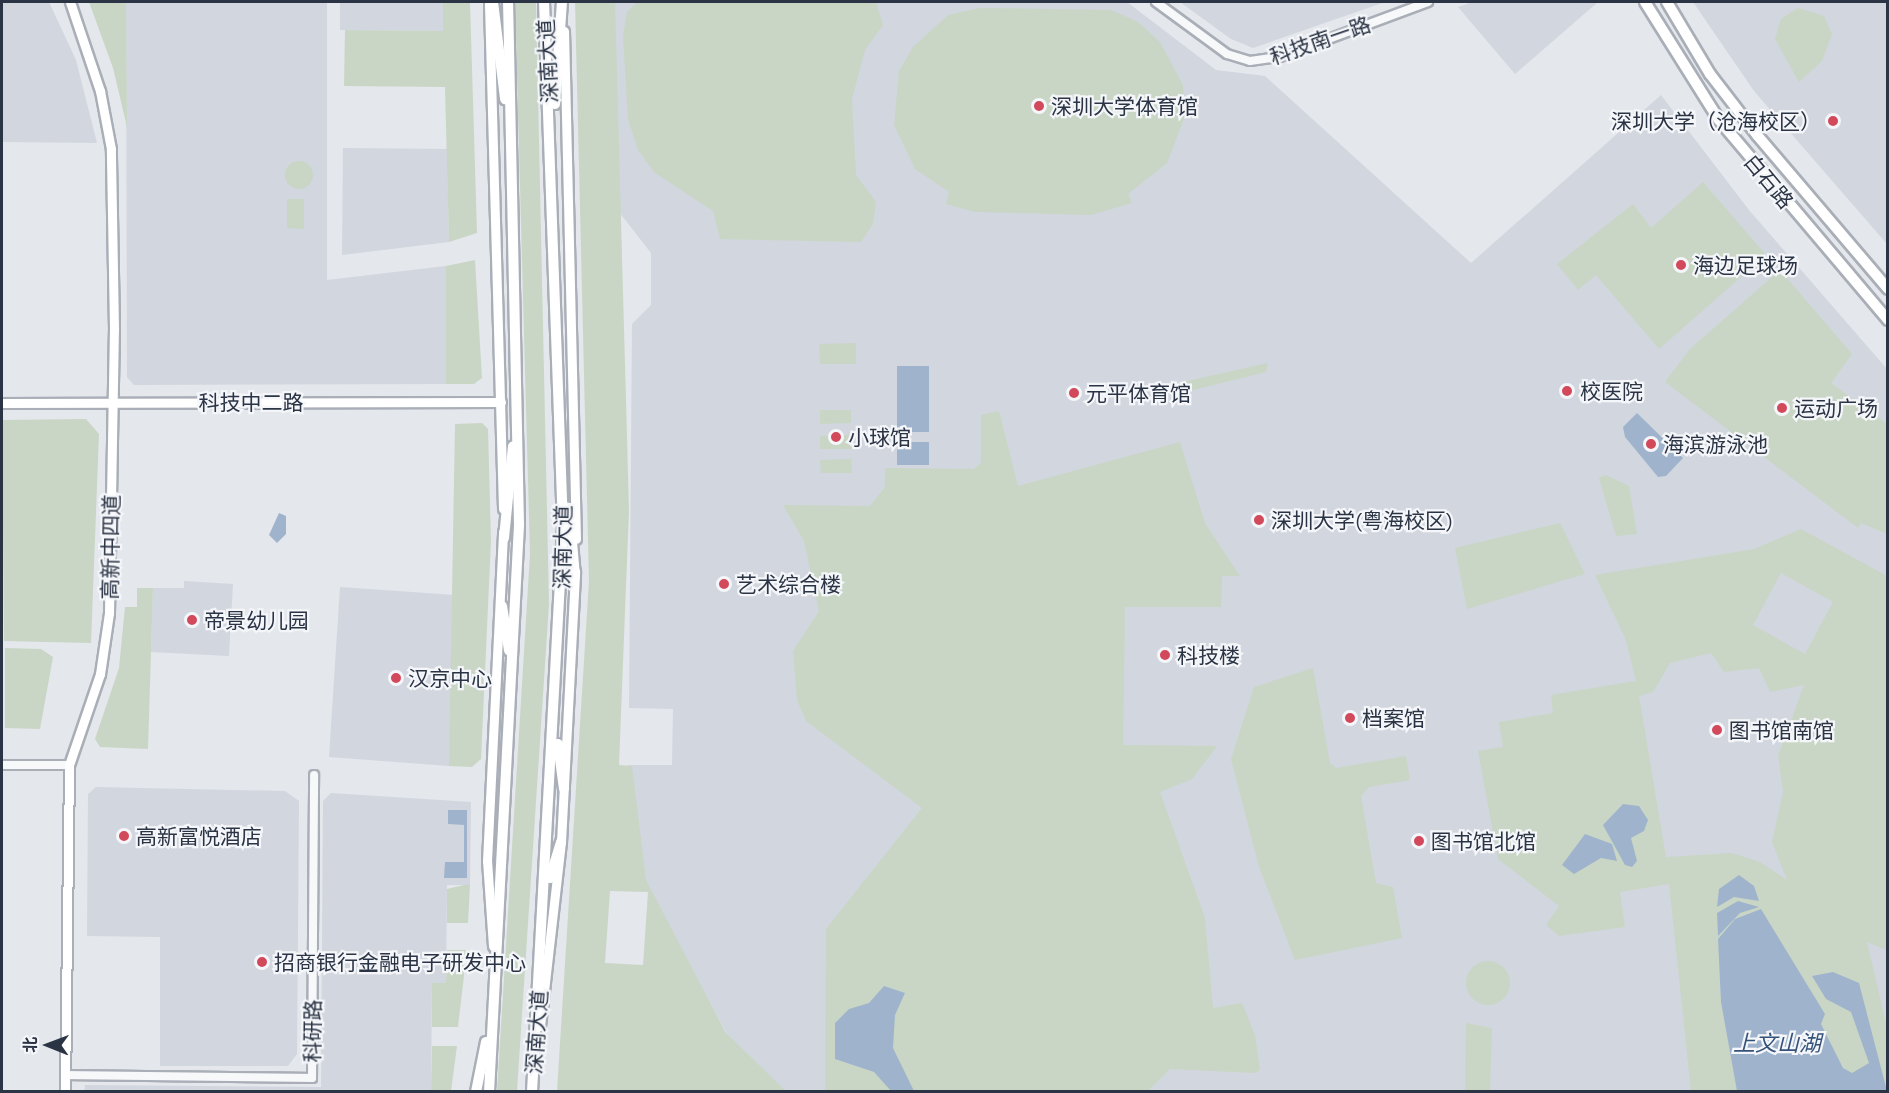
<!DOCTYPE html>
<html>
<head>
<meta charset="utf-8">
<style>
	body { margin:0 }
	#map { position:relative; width:1889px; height:1093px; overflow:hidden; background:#e4e7ec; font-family:"IBM Plex Sans","Noto Sans SC",sans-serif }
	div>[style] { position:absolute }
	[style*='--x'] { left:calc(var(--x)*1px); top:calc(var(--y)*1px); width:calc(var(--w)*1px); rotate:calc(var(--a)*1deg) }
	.built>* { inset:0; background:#d2d6de }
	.green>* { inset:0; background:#c9d6c5 }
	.round { border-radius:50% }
	.water>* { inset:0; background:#9fb4cc }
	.roads { filter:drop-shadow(2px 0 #a9aeb7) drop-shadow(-2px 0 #a9aeb7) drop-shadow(0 2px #a9aeb7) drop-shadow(0 -2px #a9aeb7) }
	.tertiary>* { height:8px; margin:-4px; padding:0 4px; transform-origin:4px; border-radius:4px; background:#f7f8fa }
	.secondary>* { height:9px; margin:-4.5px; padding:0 4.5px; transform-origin:4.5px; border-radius:4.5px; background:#fff }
	.primary>* { height:10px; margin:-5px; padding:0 5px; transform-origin:5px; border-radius:5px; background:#fff }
	.dots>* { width:16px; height:16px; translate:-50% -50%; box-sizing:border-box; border:3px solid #f4f6f9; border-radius:50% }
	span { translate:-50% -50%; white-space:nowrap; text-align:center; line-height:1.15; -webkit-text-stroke:4.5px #f4f6f9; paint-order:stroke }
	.street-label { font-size:21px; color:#2b3445 }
	.poi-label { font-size:21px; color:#2b3445 }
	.left { translate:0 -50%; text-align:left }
	.right { translate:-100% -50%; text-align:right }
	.water-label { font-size:22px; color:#34527a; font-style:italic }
	.frame { position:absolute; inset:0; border:3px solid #2b3445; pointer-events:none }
	.north { position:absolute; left:18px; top:1015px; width:60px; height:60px; -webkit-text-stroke:4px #f4f6f9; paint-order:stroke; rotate:271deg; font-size:16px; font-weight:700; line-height:24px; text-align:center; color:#2b3445 }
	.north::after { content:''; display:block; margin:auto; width:21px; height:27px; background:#2b3445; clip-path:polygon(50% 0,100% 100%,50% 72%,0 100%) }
</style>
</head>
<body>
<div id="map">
	<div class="built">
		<i style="clip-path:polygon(2px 2px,49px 2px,76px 60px,97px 143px,2px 142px)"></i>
		<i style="clip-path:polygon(126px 2px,327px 2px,327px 280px,446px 266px,446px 384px,134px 385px,127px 377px)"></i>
		<i style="clip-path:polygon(340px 2px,443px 2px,444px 31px,340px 30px)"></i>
		<i style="clip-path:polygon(607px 2px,1127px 2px,1216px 70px,1265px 76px,1471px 263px,1661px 95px,1749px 210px,1887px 369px,1887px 1091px,779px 1092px,741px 1060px,648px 888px,628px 835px,628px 765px,672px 765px,673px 709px,629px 708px,632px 324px,651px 305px,651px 253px,619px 212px)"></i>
		<i style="clip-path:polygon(1180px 2px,1385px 2px,1253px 48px,1231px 39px)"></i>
		<i style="clip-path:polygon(1473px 2px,1598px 2px,1515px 74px,1458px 7px)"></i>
		<i style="clip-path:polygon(1693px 2px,1887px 2px,1887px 244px,1754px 91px)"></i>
		<i style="clip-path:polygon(343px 148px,447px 149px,449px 242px,342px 255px)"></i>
		<i style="clip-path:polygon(184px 581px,233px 584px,229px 656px,151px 652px,153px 588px,184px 588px)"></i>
		<i style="clip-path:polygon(340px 587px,455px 595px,449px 766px,329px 757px)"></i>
		<i style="clip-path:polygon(96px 787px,285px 791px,299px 801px,297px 1054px,288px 1066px,160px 1066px,160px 937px,87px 936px,88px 794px)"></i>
		<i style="clip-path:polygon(331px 793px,471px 802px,470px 885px,447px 885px,446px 983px,432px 983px,431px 1091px,84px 1092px,85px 1085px,321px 1087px,323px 801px)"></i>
	</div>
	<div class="green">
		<i style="clip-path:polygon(89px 2px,126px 2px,127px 127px,113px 68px)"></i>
		<i style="clip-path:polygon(443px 2px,470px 2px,477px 233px,449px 242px,445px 87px,344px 86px,345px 30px,443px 31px)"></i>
		<i style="clip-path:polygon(515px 2px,536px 2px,549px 604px,517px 1091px,497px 1092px,530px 554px)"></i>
		<i style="clip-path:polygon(evenodd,575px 2px,615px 2px,629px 510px,619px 765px,632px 766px,646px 880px,726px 1033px,786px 1091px,557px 1091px,589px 581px,575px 2px,610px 891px,648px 892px,643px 965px,605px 963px,610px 891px)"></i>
		<i style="clip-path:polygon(637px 2px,876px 2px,883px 25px,865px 50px,852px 99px,856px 175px,876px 202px,873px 224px,861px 242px,720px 239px,713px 211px,655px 173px,638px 150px,628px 119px,623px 36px,627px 12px)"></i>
		<i style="clip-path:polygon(980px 8px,1111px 10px,1138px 22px,1160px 42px,1183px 85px,1185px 116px,1167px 163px,1128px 194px,1132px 203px,1091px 215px,975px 212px,946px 204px,949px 192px,915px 169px,894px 125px,899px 71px,913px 47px,948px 15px)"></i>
		<i style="clip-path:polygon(1798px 8px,1824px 16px,1832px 34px,1822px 61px,1799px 82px,1775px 39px,1781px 19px)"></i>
		<i class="round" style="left:285px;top:161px;width:28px;height:28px"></i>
		<i style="clip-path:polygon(1703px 182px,1766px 255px,1659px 349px,1596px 275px,1578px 290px,1557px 264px,1633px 204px,1651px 228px)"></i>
		<i style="clip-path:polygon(287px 199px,304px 199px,304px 229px,287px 228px)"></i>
		<i style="clip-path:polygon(475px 260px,482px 378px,474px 384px,446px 384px,446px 266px)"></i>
		<i style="clip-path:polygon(1780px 270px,1852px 354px,1831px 383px,1887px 424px,1887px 534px,1861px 523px,1858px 528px,1665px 382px,1690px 349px)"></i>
		<i style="clip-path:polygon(856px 343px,856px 364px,820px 364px,819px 344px)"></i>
		<i style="clip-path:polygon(1268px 363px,1266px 372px,1177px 394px,1174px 384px)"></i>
		<i style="clip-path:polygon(820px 410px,851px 410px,851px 423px,820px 424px)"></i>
		<i style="clip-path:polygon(999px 411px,1018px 486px,1180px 442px,1205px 523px,1240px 576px,1222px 576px,1221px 607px,1125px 607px,1123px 745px,1217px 746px,1192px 779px,1160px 792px,1205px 918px,1213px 1008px,1242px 1003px,1255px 1035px,1260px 1070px,1255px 1073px,1170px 1069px,1148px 1091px,825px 1091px,826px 929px,922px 808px,806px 721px,797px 700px,793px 651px,819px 611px,804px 541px,783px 505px,870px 506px,885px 487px,885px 468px,974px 469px,981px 463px,981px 415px)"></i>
		<i style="clip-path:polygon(86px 419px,99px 434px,91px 643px,4px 641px,2px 420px)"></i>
		<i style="clip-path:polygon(482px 423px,488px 429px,491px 541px,481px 759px,472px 767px,449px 766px,455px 424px)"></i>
		<i style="clip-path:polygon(851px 435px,851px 449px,820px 449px,820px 436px)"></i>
		<i style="clip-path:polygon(851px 459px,852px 473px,821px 473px,820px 460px)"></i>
		<i style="clip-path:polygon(1606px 475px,1629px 486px,1637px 534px,1616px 536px,1599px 478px)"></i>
		<i style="clip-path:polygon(1560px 523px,1585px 574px,1467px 609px,1455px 548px)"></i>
		<i style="clip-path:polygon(evenodd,1801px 529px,1887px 576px,1887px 950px,1867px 942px,1887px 1028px,1887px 1091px,1691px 1091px,1669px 884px,1620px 892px,1625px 927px,1559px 936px,1546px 925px,1559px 906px,1498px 859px,1478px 751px,1503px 747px,1499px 722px,1553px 713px,1551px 695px,1636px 681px,1626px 640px,1595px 575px,1754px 549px,1801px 529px,1781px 573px,1833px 602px,1805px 654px,1753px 625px,1781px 573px,1801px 529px,1711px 653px,1724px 672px,1759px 668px,1770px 692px,1804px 685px,1778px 756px,1783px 792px,1772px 842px,1787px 880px,1760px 862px,1732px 853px,1666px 857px,1639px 696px,1653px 692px,1670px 663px,1711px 653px)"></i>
		<i style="clip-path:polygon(137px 588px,153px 588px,148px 749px,100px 747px,95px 739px,119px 668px,125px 607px,137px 607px)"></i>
		<i style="clip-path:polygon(5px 648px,41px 649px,53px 657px,40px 729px,5px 728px)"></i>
		<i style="clip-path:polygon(1313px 668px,1330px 763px,1336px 768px,1406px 756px,1410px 780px,1369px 787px,1361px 796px,1376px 883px,1393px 887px,1402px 938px,1295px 960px,1259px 867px,1231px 759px,1254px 687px)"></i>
		<i style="clip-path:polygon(464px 885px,470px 885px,468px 923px,447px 923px,447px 889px)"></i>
		<i style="clip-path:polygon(447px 950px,467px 950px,458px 1027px,432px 1027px,432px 983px,446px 983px)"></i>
		<i class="round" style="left:1466px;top:961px;width:44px;height:44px"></i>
		<i style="clip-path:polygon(1466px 1023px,1492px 1028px,1490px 1091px,1465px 1091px)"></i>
		<i style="clip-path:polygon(432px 1046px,457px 1046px,451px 1091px,431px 1091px)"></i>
	</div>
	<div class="water">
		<i style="clip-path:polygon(897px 366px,929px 366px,929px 432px,897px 432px)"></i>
		<i style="clip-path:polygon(1637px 413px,1683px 458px,1666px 476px,1658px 477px,1625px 437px,1623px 427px)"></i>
		<i style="clip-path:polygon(897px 442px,929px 442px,929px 465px,897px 465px)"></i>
		<i style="clip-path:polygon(279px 513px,286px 516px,286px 534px,277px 543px,269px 535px)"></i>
		<i style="clip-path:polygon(1623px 804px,1639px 806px,1648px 820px,1644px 831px,1631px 838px,1637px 861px,1632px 867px,1625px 865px,1603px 825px)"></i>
		<i style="clip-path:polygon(448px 810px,467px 810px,467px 878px,444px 878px,445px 862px,464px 862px,464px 825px,448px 824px)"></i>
		<i style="clip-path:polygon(1585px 834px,1612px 844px,1617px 861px,1601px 858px,1574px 874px,1562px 865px)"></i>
		<i style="clip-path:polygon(1739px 875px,1754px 886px,1759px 901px,1734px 897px,1717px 907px,1719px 889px)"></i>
		<i style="clip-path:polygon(1738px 901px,1759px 907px,1740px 913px,1718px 936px,1717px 913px)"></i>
		<i style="clip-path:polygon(1761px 909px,1825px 1014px,1821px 1024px,1843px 1068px,1852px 1073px,1869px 1063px,1851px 1012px,1826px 999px,1812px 976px,1833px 972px,1859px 983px,1887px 1091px,1737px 1091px,1721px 1002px,1718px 939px,1735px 919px)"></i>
		<i style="clip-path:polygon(884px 986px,905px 993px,895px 1015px,893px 1048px,914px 1091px,891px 1091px,874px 1072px,835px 1059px,835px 1023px,849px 1009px,869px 1003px)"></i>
	</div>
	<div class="roads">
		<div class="tertiary">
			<i style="--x:1156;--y:2;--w:88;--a:36.2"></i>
			<i style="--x:1227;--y:54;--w:24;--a:17"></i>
			<i style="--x:1250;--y:61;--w:30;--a:-8"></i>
			<i style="--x:1280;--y:57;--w:158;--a:-20.4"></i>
			<i style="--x:2;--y:765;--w:67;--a:0"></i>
			<i style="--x:66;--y:1075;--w:246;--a:0.7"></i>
			<i style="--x:312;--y:1078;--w:303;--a:-89.6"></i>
		</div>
		<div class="secondary">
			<i style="--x:489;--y:4;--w:505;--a:88.41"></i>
			<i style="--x:564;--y:31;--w:508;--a:88.65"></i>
			<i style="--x:2;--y:403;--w:499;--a:-0.1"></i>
			<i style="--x:493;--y:946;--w:85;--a:-94"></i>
			<i style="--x:487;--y:861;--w:330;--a:-87.2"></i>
			<i style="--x:540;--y:1026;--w:185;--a:-83.5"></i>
			<i style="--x:561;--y:842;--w:271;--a:-87"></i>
			<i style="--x:65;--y:1092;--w:327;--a:-89.3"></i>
			<i style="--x:69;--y:765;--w:96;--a:-71.2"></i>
			<i style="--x:100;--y:674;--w:62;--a:-81.6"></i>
			<i style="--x:109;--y:613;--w:284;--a:-89"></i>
			<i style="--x:114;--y:329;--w:180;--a:-91"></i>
			<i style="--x:111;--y:149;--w:59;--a:-100.7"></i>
			<i style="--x:100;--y:91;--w:94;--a:-108.6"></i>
		</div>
		<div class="primary">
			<i style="--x:493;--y:2;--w:98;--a:82.9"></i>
			<i style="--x:1645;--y:2;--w:139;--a:57.9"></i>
			<i style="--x:1719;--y:120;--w:262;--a:49.8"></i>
			<i style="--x:1667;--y:2;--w:84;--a:59.2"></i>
			<i style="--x:1710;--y:74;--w:77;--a:52.4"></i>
			<i style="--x:1757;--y:135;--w:202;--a:49.6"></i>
			<i style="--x:555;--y:104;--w:102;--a:-86.1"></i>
			<i style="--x:569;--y:508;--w:68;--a:85"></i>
			<i style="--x:504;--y:538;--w:92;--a:-84.4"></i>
			<i style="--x:502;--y:606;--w:45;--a:81"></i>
			<i style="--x:558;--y:744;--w:45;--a:82.4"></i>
			<i style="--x:550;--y:878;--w:38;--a:-73"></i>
			<i style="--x:476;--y:1092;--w:51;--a:-78.7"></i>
			<i style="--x:489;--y:1092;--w:568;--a:-86.97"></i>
			<i style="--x:519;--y:525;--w:523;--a:-91.2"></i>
			<i style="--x:532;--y:1092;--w:566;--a:-86.86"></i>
			<i style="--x:563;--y:527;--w:525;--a:-92.07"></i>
		</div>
	</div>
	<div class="dots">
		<i style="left:1039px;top:106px;background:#d1495b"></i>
		<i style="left:1833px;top:121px;background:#d1495b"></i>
		<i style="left:1681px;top:265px;background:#d1495b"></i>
		<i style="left:1567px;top:391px;background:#d1495b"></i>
		<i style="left:1074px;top:393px;background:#d1495b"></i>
		<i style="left:1782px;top:408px;background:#d1495b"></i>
		<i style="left:836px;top:437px;background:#d1495b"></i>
		<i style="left:1651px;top:444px;background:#d1495b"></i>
		<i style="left:1259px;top:520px;background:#d1495b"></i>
		<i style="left:724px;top:584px;background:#d1495b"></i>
		<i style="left:192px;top:620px;background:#d1495b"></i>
		<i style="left:1165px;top:655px;background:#d1495b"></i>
		<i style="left:396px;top:678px;background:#d1495b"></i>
		<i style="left:1350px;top:718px;background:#d1495b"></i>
		<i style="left:1717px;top:730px;background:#d1495b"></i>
		<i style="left:124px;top:836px;background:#d1495b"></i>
		<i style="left:1419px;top:841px;background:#d1495b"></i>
		<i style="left:262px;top:962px;background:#d1495b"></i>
	</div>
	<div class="street-label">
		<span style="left:1320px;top:40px;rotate:-19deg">科技南一路</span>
		<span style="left:547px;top:61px;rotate:-93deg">深南大道</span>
		<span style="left:1769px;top:181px;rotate:50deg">白石路</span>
		<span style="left:251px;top:402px">科技中二路</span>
		<span style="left:110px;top:547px;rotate:-89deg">高新中四道</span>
		<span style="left:562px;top:547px;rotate:-89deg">深南大道</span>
		<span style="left:312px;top:1031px;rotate:-89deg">科研路</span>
		<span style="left:536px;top:1032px;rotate:-86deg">深南大道</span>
	</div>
	<div class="poi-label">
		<span class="left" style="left:1051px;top:106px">深圳大学体育馆</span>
		<span class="right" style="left:1821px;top:121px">深圳大学（沧海校区）</span>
		<span class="left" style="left:1693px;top:265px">海边足球场</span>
		<span class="left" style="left:1580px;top:391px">校医院</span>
		<span class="left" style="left:1086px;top:393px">元平体育馆</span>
		<span class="left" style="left:1794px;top:408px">运动广场</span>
		<span class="left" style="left:848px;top:437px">小球馆</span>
		<span class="left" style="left:1663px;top:444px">海滨游泳池</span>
		<span class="left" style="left:1271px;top:520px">深圳大学(粤海校区)</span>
		<span class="left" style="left:736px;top:584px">艺术综合楼</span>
		<span class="left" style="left:204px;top:620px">帝景幼儿园</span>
		<span class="left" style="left:1177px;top:655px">科技楼</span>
		<span class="left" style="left:408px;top:678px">汉京中心</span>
		<span class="left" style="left:1362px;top:718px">档案馆</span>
		<span class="left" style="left:1729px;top:730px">图书馆南馆</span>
		<span class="left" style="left:136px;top:836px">高新富悦酒店</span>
		<span class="left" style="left:1431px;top:841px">图书馆北馆</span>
		<span class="left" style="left:274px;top:962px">招商银行金融电子研发中心</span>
	</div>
	<div class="water-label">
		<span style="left:1777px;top:1043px">上文山湖</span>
	</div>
	<div class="frame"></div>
	<div class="north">北</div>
</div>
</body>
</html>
